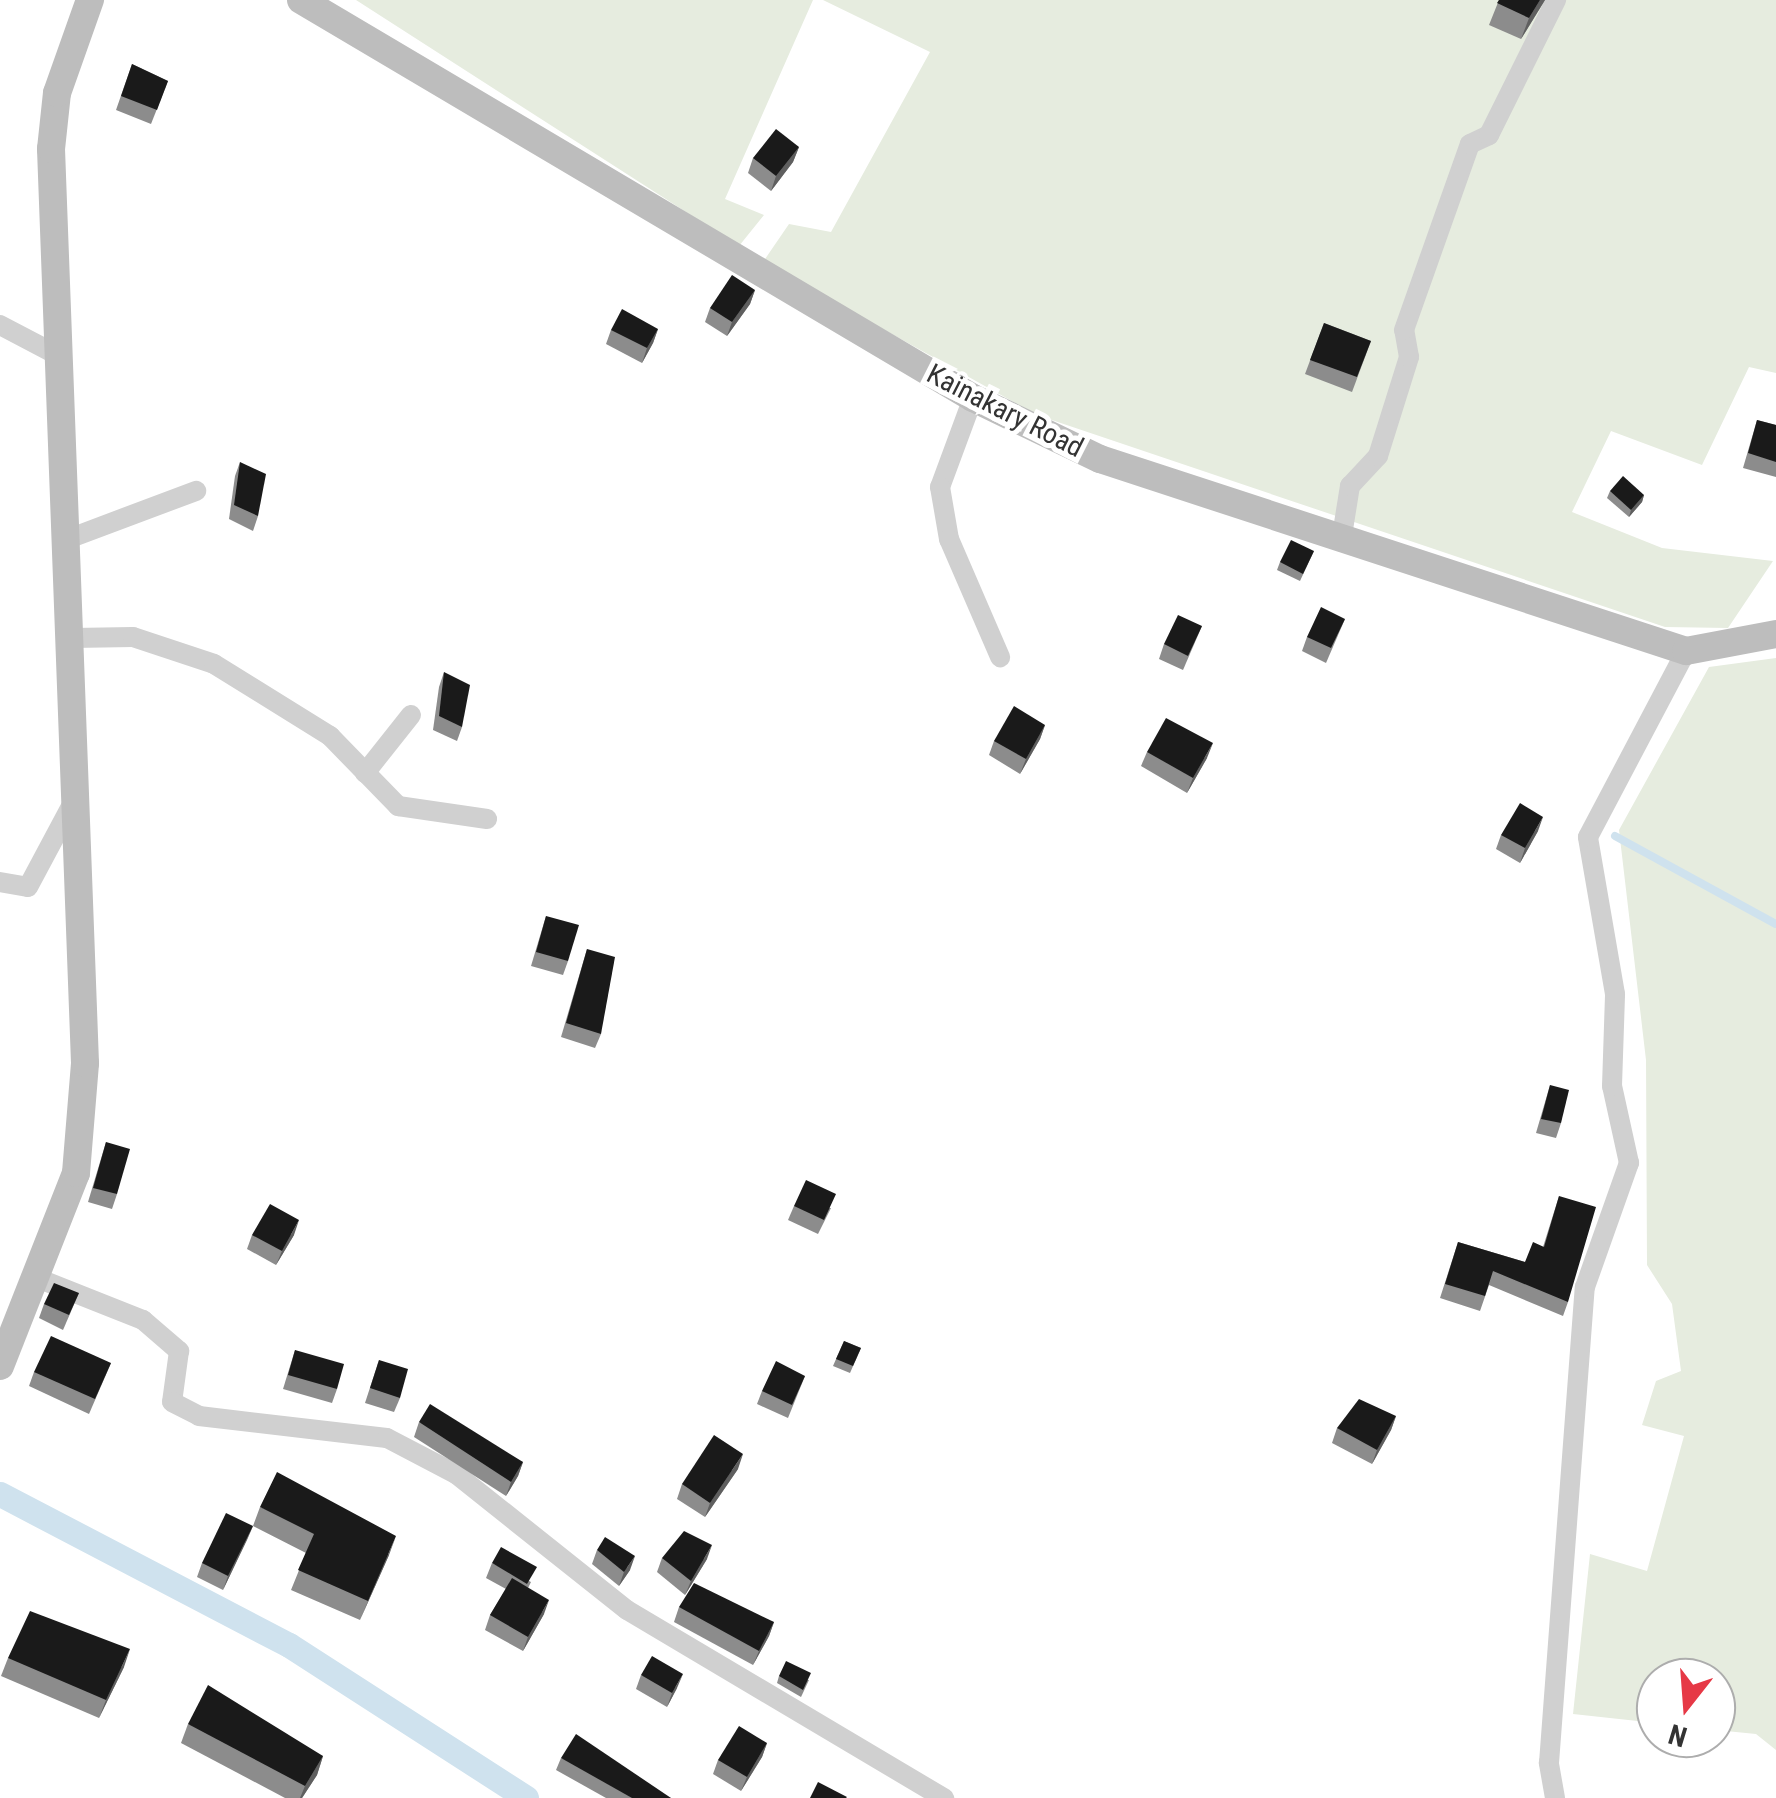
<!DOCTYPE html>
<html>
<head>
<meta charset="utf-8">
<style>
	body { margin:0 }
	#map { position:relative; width:1776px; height:1798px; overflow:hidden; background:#fff; font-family:"Roboto Condensed",sans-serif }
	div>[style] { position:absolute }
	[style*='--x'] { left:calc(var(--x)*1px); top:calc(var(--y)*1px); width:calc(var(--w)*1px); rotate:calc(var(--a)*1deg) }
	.green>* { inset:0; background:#e6ecdf }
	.stream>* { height:8px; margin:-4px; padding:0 4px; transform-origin:4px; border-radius:4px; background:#cfe2ee }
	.canal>* { height:25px; margin:-12.5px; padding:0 12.5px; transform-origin:12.5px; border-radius:12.5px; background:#cfe2ee }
	.street>* { height:20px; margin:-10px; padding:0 10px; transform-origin:10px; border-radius:10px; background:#d0d0d0 }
	.secondary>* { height:28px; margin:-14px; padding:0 14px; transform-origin:14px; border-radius:14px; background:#bdbdbd }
	.wall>* { inset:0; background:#8c8c8c }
	.shaded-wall>* { inset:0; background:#5f5f5f }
	.building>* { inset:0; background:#1a1a1a }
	span { translate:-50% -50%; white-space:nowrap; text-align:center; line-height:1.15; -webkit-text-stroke:10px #fff; paint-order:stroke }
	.street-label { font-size:28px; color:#333 }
	.north { position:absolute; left:1636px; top:1658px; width:100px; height:100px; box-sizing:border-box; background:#fff; border:2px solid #adadad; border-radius:50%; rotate:197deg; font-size:28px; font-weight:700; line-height:40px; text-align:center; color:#333 }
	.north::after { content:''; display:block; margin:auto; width:35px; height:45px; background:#e63946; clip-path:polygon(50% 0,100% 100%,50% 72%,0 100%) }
</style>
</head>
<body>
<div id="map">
	<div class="green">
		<i style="clip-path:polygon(356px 0,813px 0,725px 199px,764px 215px,739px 246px)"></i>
		<i style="clip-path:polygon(823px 0,1776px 0,1776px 373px,1749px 367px,1702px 465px,1611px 431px,1572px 512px,1662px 548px,1773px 561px,1728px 628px,1665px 627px,1037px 415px,763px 262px,789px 224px,831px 232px,930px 52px)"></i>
		<i style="clip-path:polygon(1776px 658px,1776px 1750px,1756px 1734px,1716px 1730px,1716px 1678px,1656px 1678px,1656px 1723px,1573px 1714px,1590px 1554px,1647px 1571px,1684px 1436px,1642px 1425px,1656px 1381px,1681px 1371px,1672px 1304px,1647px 1265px,1646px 1060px,1619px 830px,1709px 667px)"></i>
	</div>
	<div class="stream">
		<i style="--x:1615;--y:836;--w:183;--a:28.7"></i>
	</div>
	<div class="canal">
		<i style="--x:0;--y:1494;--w:326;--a:27.6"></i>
		<i style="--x:289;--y:1645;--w:282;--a:32.8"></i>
	</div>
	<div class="street">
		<i style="--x:0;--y:325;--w:67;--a:27.7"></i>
		<i style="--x:973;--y:398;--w:95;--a:110.3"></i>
		<i style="--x:940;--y:487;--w:53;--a:80.2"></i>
		<i style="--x:949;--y:539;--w:129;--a:66.6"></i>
		<i style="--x:68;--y:539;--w:137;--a:-20.6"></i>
		<i style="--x:1341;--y:542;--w:57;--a:-80.9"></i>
		<i style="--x:1350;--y:486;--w:41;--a:-47"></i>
		<i style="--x:1378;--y:456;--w:104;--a:-72.6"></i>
		<i style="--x:1409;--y:357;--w:27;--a:-100"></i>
		<i style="--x:1404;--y:330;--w:197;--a:-70.5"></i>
		<i style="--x:1470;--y:144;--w:21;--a:-25"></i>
		<i style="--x:1489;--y:135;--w:151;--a:-63.6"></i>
		<i style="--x:73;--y:638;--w:60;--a:-1"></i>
		<i style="--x:133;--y:637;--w:85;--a:18.4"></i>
		<i style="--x:214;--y:664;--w:137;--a:31.8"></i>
		<i style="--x:330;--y:736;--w:98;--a:45.8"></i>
		<i style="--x:398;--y:806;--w:90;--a:8.3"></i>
		<i style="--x:365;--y:773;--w:74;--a:-51.6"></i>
		<i style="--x:0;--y:882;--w:28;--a:10"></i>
		<i style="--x:28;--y:887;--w:100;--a:-61.9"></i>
		<i style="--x:37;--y:1278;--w:114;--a:21.6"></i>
		<i style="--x:143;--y:1320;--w:48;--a:40.7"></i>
		<i style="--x:179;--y:1351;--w:51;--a:97.8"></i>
		<i style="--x:172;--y:1402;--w:30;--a:27"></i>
		<i style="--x:199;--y:1416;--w:189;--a:6.7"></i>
		<i style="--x:387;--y:1438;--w:78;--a:27.6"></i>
		<i style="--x:456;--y:1474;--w:218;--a:38.5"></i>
		<i style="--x:627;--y:1610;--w:369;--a:30.7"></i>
		<i style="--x:1555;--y:1798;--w:36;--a:-100"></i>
		<i style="--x:1549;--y:1763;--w:477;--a:-85.7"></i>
		<i style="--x:1585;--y:1287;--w:132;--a:-70.5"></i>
		<i style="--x:1629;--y:1163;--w:79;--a:-102.4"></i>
		<i style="--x:1612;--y:1086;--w:92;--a:-88.1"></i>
		<i style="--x:1615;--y:994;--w:159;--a:-99.8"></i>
		<i style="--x:1588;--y:837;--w:210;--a:-62.2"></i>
	</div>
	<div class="secondary">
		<i style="--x:301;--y:0;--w:781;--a:30.64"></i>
		<i style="--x:973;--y:398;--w:141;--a:25.7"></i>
		<i style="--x:1100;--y:459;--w:617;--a:18.14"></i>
		<i style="--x:1686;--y:651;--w:92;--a:-10.7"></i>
		<i style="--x:0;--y:1366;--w:207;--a:-68.5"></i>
		<i style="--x:76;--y:1173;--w:110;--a:-85.3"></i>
		<i style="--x:85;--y:1063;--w:915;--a:-92.13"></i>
		<i style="--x:51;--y:149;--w:56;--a:-83.9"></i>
		<i style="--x:57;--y:93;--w:99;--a:-70.5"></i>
	</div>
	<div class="wall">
		<i style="clip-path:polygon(1499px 0,1545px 0,1521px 39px,1489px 25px)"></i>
		<i style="clip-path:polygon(132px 64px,168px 81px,151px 124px,116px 110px)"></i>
		<i style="clip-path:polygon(799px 147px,793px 162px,771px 191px,748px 173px,753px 158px)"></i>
		<i style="clip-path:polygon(755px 290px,750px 304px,727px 336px,705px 322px,710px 308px)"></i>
		<i style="clip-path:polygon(1324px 323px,1371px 341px,1352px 392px,1305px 374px)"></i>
		<i style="clip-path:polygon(658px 329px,653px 343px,642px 363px,606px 344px,611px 330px)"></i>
		<i style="clip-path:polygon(1757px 420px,1776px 425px,1776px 477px,1743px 468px)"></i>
		<i style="clip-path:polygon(240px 462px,258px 516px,253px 531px,229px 519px,235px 476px)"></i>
		<i style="clip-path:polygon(1610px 491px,1644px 495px,1642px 502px,1629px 517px,1607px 498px)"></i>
		<i style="clip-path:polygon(1314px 551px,1300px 581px,1277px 570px,1280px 562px)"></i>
		<i style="clip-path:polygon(1345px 619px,1326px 663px,1302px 651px,1307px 637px)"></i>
		<i style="clip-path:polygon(1202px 626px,1183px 670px,1159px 659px,1164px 644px)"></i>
		<i style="clip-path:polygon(444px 672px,462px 727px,457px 741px,433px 730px,439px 687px)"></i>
		<i style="clip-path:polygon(1045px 725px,1040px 739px,1020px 774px,989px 755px,994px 741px)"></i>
		<i style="clip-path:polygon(1147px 752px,1207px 758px,1187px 793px,1141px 766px)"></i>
		<i style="clip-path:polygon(1538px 831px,1520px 863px,1496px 849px,1501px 835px)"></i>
		<i style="clip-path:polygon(546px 916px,568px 961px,563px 975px,531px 966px)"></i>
		<i style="clip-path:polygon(587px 949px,601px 1034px,595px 1048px,561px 1037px)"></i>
		<i style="clip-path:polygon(1550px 1085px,1561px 1123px,1556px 1138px,1536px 1133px)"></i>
		<i style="clip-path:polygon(106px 1142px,117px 1194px,112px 1209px,88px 1202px)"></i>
		<i style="clip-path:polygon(1559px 1196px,1568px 1302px,1563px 1316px,1489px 1285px,1480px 1311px,1440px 1298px,1458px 1242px,1525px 1262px,1543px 1247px)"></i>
		<i style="clip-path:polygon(794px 1206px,831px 1208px,818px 1234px,788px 1220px)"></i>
		<i style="clip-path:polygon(252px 1235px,294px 1235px,276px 1265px,247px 1249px)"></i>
		<i style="clip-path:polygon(79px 1293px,63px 1330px,39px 1318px,44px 1304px)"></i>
		<i style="clip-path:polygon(844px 1341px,861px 1348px,850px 1373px,833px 1366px)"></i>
		<i style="clip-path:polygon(295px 1350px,337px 1389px,332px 1403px,283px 1389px)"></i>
		<i style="clip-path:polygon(379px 1360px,400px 1398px,394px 1412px,365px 1403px)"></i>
		<i style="clip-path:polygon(111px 1363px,89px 1414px,29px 1386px,34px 1372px)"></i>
		<i style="clip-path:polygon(805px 1376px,788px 1418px,757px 1404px,762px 1391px)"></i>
		<i style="clip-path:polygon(1396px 1416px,1391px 1430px,1372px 1464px,1332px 1443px,1337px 1428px)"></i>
		<i style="clip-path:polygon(419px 1422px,523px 1462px,518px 1476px,506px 1496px,414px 1437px)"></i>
		<i style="clip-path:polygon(738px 1469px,705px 1517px,677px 1499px,682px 1484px)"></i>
		<i style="clip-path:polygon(260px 1507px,389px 1555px,360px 1620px,291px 1590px,306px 1553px,253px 1526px,223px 1590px,197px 1577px,202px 1563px,253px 1526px)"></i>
		<i style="clip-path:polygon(597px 1550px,630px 1570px,619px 1586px,592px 1564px)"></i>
		<i style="clip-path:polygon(662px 1558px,707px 1559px,685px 1595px,657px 1572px)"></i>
		<i style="clip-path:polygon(492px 1563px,531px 1582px,528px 1588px,544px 1614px,523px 1651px,485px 1630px,490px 1615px,506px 1589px,486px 1578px)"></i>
		<i style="clip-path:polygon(679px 1607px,774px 1622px,769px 1636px,753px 1665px,674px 1622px)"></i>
		<i style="clip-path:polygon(8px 1658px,124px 1667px,99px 1718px,1px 1676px)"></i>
		<i style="clip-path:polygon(641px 1675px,677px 1688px,667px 1707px,636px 1689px)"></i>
		<i style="clip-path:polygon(779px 1676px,809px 1680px,801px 1697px,777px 1683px)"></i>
		<i style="clip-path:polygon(188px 1724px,323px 1756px,317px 1775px,302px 1798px,285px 1798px,181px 1743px)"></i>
		<i style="clip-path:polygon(767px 1743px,762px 1757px,741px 1791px,713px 1774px,718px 1760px)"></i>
		<i style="clip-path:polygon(561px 1758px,671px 1798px,606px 1798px,556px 1770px)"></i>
	</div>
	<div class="shaded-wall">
		<i style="clip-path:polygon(1540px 0,1545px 0,1521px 39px,1529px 18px)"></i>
		<i style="clip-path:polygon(799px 147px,793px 162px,771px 191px,776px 176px)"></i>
		<i style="clip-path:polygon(755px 290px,750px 304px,727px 336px,732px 322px)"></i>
		<i style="clip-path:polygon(658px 329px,653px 343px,642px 363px,647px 348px)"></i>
		<i style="clip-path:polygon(1644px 495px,1642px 502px,1629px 517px,1631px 510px)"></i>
		<i style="clip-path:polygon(1045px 725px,1040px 739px,1020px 774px,1026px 759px)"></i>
		<i style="clip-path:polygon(1213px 743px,1207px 758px,1187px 793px,1193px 778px)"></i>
		<i style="clip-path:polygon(1543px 817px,1538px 831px,1520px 863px,1525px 848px)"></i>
		<i style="clip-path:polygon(299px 1220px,294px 1235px,276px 1265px,282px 1251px)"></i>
		<i style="clip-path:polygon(1396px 1416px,1391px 1430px,1372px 1464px,1377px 1450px)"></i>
		<i style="clip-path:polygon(743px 1454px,738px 1469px,705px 1517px,710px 1503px)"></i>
		<i style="clip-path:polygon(523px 1462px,518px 1476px,506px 1496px,511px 1482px)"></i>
		<i style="clip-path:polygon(253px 1526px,247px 1540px,223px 1590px,228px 1576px)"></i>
		<i style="clip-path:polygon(396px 1536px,389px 1555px,360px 1620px,368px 1601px)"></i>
		<i style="clip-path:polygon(712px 1545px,707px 1559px,685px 1595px,691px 1581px)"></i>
		<i style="clip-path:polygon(635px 1556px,630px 1570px,619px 1586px,624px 1572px)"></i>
		<i style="clip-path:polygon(549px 1600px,544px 1614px,523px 1651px,528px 1637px)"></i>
		<i style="clip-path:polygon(774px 1622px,769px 1636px,753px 1665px,759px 1651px)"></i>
		<i style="clip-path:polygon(130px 1649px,124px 1667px,99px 1718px,106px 1700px)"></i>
		<i style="clip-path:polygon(683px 1674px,677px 1688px,667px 1707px,672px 1693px)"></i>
		<i style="clip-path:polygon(767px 1743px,762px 1757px,741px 1791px,747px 1777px)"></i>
		<i style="clip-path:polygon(323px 1756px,317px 1775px,302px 1798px,300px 1798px,305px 1786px)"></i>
	</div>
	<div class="building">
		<i style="clip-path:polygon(1499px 0,1540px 0,1529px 18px,1497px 3px)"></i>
		<i style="clip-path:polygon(132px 64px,168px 81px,157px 110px,121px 96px)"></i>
		<i style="clip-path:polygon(776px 129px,799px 147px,776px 176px,753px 158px)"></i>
		<i style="clip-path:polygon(732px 275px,755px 290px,732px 322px,710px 308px)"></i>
		<i style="clip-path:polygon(622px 309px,658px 329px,647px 348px,611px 330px)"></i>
		<i style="clip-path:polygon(1324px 323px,1371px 341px,1357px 377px,1310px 360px)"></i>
		<i style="clip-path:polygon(1757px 420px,1776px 425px,1776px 462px,1748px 453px)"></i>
		<i style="clip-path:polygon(240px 462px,266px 474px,258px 516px,234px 505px)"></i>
		<i style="clip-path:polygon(1623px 476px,1644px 495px,1631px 510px,1610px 491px)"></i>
		<i style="clip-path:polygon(1291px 540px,1314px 551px,1303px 574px,1280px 562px)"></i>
		<i style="clip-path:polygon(1321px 607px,1345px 619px,1331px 648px,1307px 637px)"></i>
		<i style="clip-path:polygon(1178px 615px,1202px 626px,1188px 656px,1164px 644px)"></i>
		<i style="clip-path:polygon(444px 672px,470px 685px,462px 727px,439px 716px)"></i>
		<i style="clip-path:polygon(1014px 706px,1045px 725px,1026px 759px,994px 741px)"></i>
		<i style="clip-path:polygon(1166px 718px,1213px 743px,1193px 778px,1147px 752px)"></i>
		<i style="clip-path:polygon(1520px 803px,1543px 817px,1525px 848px,1501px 835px)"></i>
		<i style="clip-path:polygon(546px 916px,579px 925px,568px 961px,536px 952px)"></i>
		<i style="clip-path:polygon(587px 949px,615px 957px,601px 1034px,566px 1023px)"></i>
		<i style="clip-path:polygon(1550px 1085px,1569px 1090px,1561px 1123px,1541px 1119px)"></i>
		<i style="clip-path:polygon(106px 1142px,130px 1149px,117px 1194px,93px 1188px)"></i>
		<i style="clip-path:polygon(806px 1180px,836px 1194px,824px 1220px,794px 1206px)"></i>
		<i style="clip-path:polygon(1559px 1196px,1596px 1207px,1568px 1302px,1493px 1271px,1485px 1296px,1445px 1284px,1458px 1242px,1525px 1262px,1533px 1242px,1544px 1247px)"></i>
		<i style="clip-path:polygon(270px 1204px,299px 1220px,282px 1251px,252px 1235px)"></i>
		<i style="clip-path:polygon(54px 1283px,79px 1293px,69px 1315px,44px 1304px)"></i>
		<i style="clip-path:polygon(51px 1336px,111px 1363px,95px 1399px,34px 1372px)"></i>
		<i style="clip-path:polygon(844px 1341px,861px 1348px,853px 1366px,836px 1359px)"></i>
		<i style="clip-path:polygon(295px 1350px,344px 1364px,337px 1389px,288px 1375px)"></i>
		<i style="clip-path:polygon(379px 1360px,408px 1369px,400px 1398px,370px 1388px)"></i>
		<i style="clip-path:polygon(776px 1361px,805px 1376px,792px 1405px,762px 1391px)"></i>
		<i style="clip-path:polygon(1359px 1399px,1396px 1416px,1377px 1450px,1337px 1428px)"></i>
		<i style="clip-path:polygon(430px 1404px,523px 1462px,511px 1482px,419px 1422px)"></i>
		<i style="clip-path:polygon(714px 1435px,743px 1454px,710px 1503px,682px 1484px)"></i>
		<i style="clip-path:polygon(277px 1472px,396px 1536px,368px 1601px,298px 1570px,314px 1534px,260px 1507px)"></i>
		<i style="clip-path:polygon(226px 1513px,253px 1526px,228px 1576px,202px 1563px)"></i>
		<i style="clip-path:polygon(684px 1531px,712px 1545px,691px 1581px,662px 1558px)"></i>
		<i style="clip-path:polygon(605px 1537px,635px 1556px,624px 1572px,597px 1550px)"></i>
		<i style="clip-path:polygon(501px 1547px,537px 1567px,527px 1584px,492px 1563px)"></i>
		<i style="clip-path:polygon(512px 1578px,549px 1600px,528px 1637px,490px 1615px)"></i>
		<i style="clip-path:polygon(694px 1583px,774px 1622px,759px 1651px,679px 1607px)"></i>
		<i style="clip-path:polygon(30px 1611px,130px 1649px,106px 1700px,8px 1658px)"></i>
		<i style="clip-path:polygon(652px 1656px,683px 1674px,672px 1693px,641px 1675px)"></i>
		<i style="clip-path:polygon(786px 1661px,811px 1673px,803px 1690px,779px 1676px)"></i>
		<i style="clip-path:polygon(208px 1685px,323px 1756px,305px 1786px,188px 1724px)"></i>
		<i style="clip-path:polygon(739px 1726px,767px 1743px,747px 1777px,718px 1760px)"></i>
		<i style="clip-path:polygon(576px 1734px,671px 1798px,632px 1798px,561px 1758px)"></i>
		<i style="clip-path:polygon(818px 1782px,847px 1797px,846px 1798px,810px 1798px)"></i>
	</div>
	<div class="street-label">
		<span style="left:1005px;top:411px;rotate:27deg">Kainakary Road</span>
	</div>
	<div class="north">N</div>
</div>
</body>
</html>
